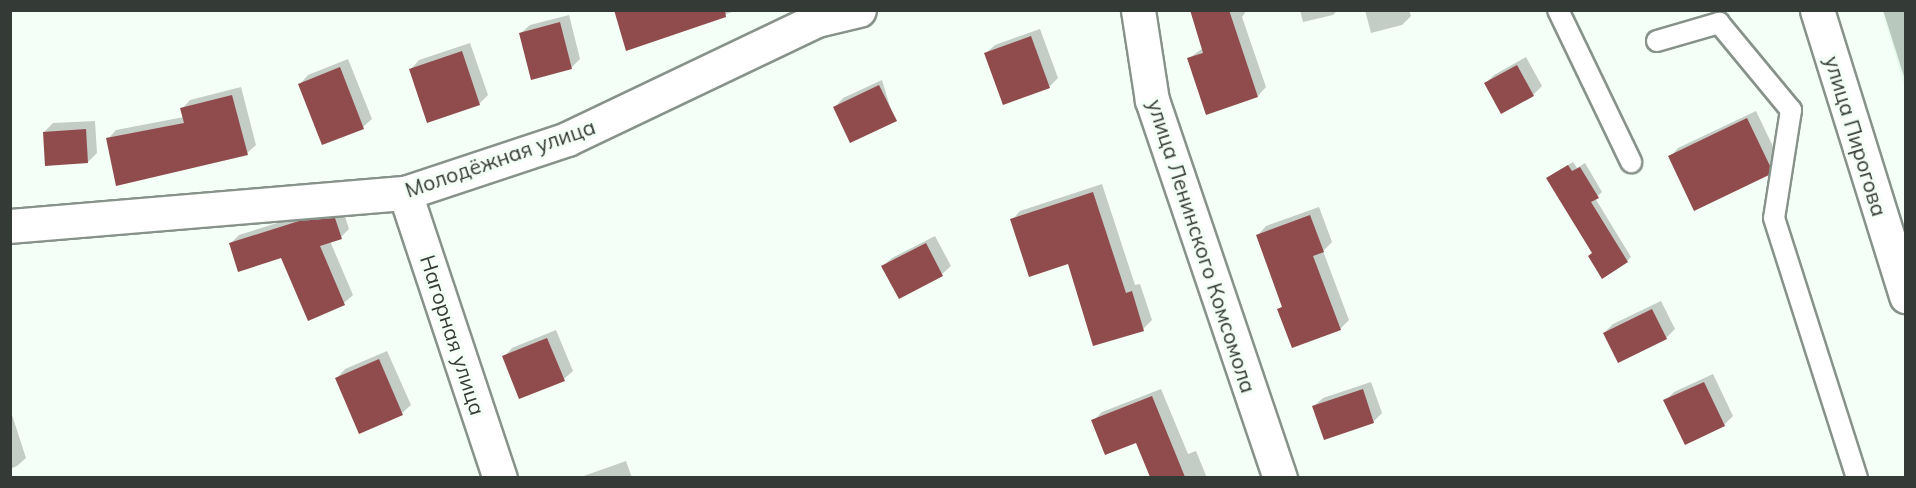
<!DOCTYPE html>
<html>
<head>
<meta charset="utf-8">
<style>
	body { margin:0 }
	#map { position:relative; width:1916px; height:488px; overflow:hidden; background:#f4fff7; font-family:Mulish,sans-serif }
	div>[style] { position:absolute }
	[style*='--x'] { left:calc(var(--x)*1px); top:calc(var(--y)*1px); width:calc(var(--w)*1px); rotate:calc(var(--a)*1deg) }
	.built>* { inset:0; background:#e6faec }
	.shadow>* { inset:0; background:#0003 }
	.building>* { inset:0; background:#904b4d }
	.roads { filter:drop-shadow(2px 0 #87938a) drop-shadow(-2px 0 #87938a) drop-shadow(0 2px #87938a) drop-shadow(0 -2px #87938a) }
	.lane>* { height:20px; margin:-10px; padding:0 10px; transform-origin:10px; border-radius:10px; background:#fff }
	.street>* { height:33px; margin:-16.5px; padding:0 16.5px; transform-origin:16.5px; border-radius:16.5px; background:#fff }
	span { translate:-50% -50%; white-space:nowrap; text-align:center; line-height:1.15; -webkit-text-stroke:6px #f4fff7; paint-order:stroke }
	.street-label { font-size:21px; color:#343a36 }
	.frame { position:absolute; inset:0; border:12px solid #343a36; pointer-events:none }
</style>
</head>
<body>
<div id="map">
	<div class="built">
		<i style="clip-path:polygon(1882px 11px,1905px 11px,1905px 88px)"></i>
	</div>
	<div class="shadow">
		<i style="clip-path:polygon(615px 10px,738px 10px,627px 49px)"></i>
		<i style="clip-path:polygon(1191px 10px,1247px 10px,1242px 17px,1266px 87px,1258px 96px,1188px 59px,1203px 48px)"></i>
		<i style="clip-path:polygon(1300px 10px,1338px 10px,1333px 15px,1303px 22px)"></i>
		<i style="clip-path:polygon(1365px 10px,1409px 10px,1411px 16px,1402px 25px,1371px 33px)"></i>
		<i style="clip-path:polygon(1883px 10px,1906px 10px,1906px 83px)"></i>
		<i style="clip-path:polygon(569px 15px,580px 59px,571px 68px,521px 33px,530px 25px)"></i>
		<i style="clip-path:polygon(1040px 29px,1058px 78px,1049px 87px,986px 53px,995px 45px)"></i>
		<i style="clip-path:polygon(470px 43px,488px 95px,479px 104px,411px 69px,419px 60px)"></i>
		<i style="clip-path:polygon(1526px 57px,1542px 86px,1533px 95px,1502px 112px,1486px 83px,1494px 75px)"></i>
		<i style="clip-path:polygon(348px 59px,372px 119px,363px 127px,300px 84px,308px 75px)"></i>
		<i style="clip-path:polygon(882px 80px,893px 117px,835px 107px,843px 98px)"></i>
		<i style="clip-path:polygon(241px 87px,256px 145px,247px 153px,108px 139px,116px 130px,184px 117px,182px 109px,190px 100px)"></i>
		<i style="clip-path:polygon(1756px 111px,1778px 157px,1777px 165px,1768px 174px,1670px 157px,1678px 148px)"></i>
		<i style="clip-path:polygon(95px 121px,97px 153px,88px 162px,44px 132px,53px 123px)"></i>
		<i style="clip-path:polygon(1573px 162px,1577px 168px,1585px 163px,1602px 192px,1595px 198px,1631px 257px,1627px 261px,1593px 252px,1553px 174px)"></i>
		<i style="clip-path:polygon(1102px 184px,1135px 285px,1140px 284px,1152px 320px,1143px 329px,1069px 262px,1012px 220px,1020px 211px)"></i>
		<i style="clip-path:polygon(1319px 207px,1332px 242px,1323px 251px,1349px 320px,1340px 329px,1279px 310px,1283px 305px,1258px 235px,1266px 226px)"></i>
		<i style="clip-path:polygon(343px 210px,349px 229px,341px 237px,330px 241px,353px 295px,344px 303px,308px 319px,282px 256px,230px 244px,239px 235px,309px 213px)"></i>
		<i style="clip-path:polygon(935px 236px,951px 266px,942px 274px,883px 266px,892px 258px)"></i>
		<i style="clip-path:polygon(1661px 301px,1675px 329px,1666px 338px,1604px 333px,1613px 324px)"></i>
		<i style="clip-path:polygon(556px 330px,573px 371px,564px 379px,504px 357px,512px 348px)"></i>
		<i style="clip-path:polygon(387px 351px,411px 405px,402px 413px,337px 378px,345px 369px)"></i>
		<i style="clip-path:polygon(1713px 374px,1733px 416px,1724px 425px,1665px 401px,1674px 392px)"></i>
		<i style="clip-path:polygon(1371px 382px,1382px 413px,1373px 422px,1314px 406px,1323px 398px)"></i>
		<i style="clip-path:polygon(1161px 389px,1188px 454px,1196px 451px,1207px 478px,1152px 478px,1137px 441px,1093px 421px,1102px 412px)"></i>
		<i style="clip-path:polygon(12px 415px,26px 458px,17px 466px,10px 469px)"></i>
		<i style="clip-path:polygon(626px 461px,632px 478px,578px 478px)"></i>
	</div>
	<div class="building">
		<i style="clip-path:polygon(614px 10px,725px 10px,726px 17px,626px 51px)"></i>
		<i style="clip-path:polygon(1190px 10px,1229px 10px,1258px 97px,1206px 115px,1187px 58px,1203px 53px)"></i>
		<i style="clip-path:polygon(560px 22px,572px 69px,531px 80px,519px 33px)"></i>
		<i style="clip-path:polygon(1031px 36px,1050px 88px,1003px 105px,984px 53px)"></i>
		<i style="clip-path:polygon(462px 51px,480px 105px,427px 123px,409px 69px)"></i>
		<i style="clip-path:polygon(1517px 65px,1534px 96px,1501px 114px,1484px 83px)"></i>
		<i style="clip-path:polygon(340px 67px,364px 129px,322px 145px,298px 84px)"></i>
		<i style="clip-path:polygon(879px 85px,897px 121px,850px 143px,833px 107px)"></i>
		<i style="clip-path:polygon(232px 95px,248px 155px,116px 186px,106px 138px,184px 123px,180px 108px)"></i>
		<i style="clip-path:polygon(1747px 118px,1770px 166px,1769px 175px,1694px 211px,1668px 156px)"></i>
		<i style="clip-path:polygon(86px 129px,88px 163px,45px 166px,43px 132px)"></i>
		<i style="clip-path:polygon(1568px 165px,1572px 171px,1580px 167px,1599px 198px,1591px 202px,1628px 262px,1602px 279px,1588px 256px,1592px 253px,1546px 178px)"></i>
		<i style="clip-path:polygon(1093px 192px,1126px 293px,1132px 291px,1144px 331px,1093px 346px,1068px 264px,1029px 277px,1010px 219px)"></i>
		<i style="clip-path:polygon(1310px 215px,1324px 252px,1313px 256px,1341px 330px,1292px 348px,1277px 309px,1282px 307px,1256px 235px)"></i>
		<i style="clip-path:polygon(335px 218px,342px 239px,320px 246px,345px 305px,308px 321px,281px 258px,238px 272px,229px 243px,299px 221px)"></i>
		<i style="clip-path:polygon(926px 243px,943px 276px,899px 299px,881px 266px)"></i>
		<i style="clip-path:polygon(1652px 309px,1667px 339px,1618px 363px,1603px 333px)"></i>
		<i style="clip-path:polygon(547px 338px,565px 381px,519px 399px,502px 356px)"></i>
		<i style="clip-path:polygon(379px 359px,403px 415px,359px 434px,335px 378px)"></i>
		<i style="clip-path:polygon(1704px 382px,1725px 426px,1685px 445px,1663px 400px)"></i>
		<i style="clip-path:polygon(1363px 389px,1374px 423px,1324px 440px,1312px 406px)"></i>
		<i style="clip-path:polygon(1152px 396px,1185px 477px,1150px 477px,1136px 443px,1105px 455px,1091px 420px)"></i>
	</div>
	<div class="roads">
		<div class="lane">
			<i style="--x:1558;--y:10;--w:169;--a:64.3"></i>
			<i style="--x:1657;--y:41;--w:65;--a:-16.2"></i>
			<i style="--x:1719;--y:23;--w:113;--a:50.4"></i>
			<i style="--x:1791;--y:110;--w:109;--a:98.9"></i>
			<i style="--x:1774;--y:218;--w:273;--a:72.3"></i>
		</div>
		<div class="street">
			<i style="--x:1138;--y:10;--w:91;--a:81.2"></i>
			<i style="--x:1152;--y:100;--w:399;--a:71.3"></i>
			<i style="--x:1817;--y:10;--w:300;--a:72.7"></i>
			<i style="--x:405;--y:193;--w:300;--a:71.6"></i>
			<i style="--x:10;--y:226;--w:396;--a:-4.8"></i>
			<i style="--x:405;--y:193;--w:171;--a:-18.4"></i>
			<i style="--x:567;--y:139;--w:277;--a:-25.5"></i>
			<i style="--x:817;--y:20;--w:43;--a:-13.4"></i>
		</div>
	</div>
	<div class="street-label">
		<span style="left:1856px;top:136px;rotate:73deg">улица Пирогова</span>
		<span style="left:500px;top:158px;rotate:-19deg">Молодёжная улица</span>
		<span style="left:1202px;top:246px;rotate:72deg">улица Ленинского Комсомола</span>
		<span style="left:453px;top:335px;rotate:72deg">Нагорная улица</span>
	</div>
	<div class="frame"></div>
</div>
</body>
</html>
